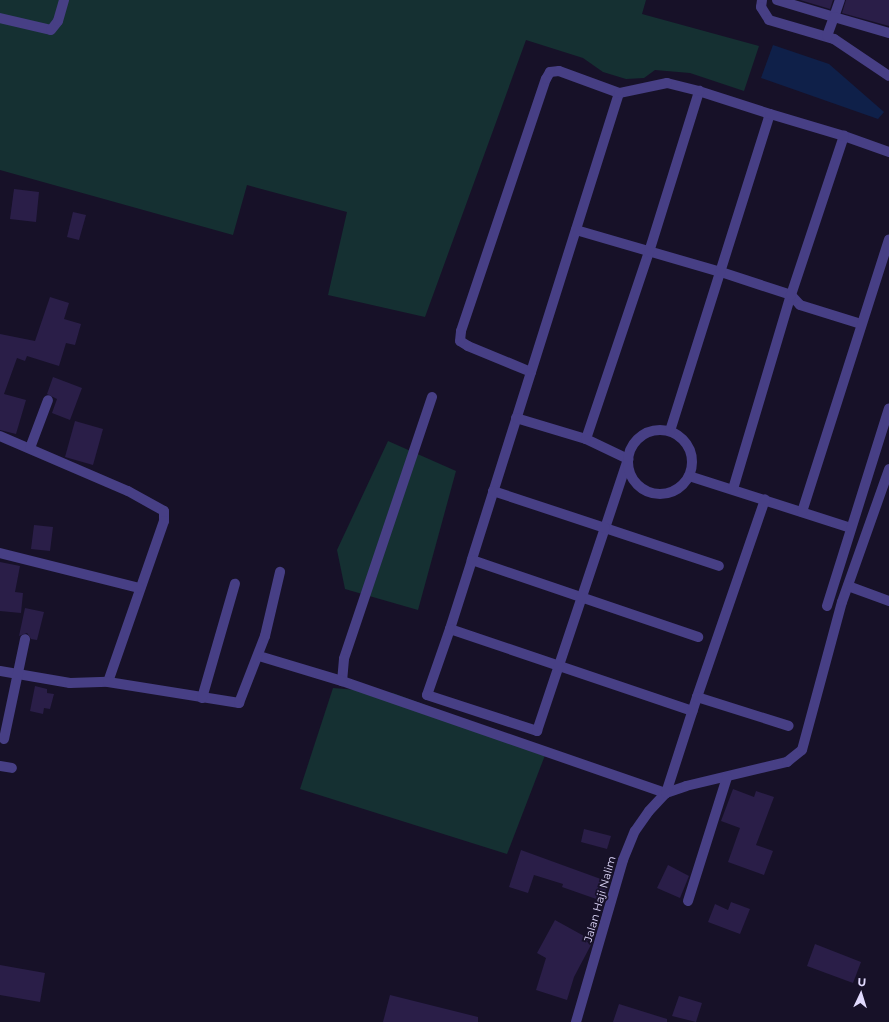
<!DOCTYPE html>
<html>
<head>
<meta charset="utf-8">
<style>
	body { margin:0 }
	#map { position:relative; width:889px; height:1022px; overflow:hidden; background:#171128; font-family:Montserrat,sans-serif }
	div>[style] { position:absolute }
	[style*='--x'] { left:calc(var(--x)*1px); top:calc(var(--y)*1px); width:calc(var(--w)*1px); rotate:calc(var(--a)*1deg) }
	.green>* { inset:0; background:#153032 }
	.water>* { inset:0; background:#0f2049 }
	.building>* { inset:0; background:#2a1e48 }
	.minor>* { height:10px; margin:-5px; padding:0 5px; transform-origin:5px; border-radius:5px; background:#473f85 }
	.minor>.ring { margin:-5px; padding:0; box-sizing:content-box; background:none; border:10px solid #473f85; border-radius:50% }
	span { translate:-50% -50%; white-space:nowrap; text-align:center; line-height:1.15; -webkit-text-stroke:4px #171128; paint-order:stroke }
	.street-label { font-size:11px; color:#e1dafd }
	.north { position:absolute; left:841px; top:974px; width:40px; height:40px; -webkit-text-stroke:3px #171128; paint-order:stroke; rotate:4deg; font-size:11px; font-weight:700; line-height:16px; text-align:center; color:#e1dafd }
	.north::after { content:''; display:block; margin:auto; width:14px; height:18px; background:#e1dafd; clip-path:polygon(50% 0,100% 100%,50% 72%,0 100%) }
</style>
</head>
<body>
<div id="map">
	<div class="green">
		<i style="clip-path:polygon(0 0,646px 0,642px 14px,759px 46px,744px 91px,690px 73px,655px 70px,644px 78px,626px 79px,603px 72px,583px 58px,526px 40px,425px 317px,328px 295px,347px 212px,247px 185px,233px 235px,0 170px)"></i>
		<i style="clip-path:polygon(388px 441px,456px 471px,418px 610px,345px 589px,337px 550px)"></i>
		<i style="clip-path:polygon(333px 688px,393px 693px,547px 750px,507px 854px,300px 789px)"></i>
	</div>
	<div class="water">
		<i style="clip-path:polygon(773px 45px,829px 64px,884px 112px,878px 119px,761px 78px)"></i>
	</div>
	<div class="building">
		<i style="clip-path:polygon(800px 0,833px 0,830px 9px)"></i>
		<i style="clip-path:polygon(846px 0,889px 0,889px 26px,842px 13px)"></i>
		<i style="clip-path:polygon(14px 189px,39px 192px,36px 222px,10px 219px)"></i>
		<i style="clip-path:polygon(73px 212px,86px 215px,79px 240px,67px 237px)"></i>
		<i style="clip-path:polygon(50px 297px,69px 303px,64px 319px,81px 324px,75px 345px,66px 343px,59px 366px,27px 356px,25px 361px,17px 358px,4px 394px,26px 400px,16px 434px,0 430px,0 334px,35px 341px)"></i>
		<i style="clip-path:polygon(53px 377px,82px 388px,70px 420px,52px 413px,57px 399px,47px 394px)"></i>
		<i style="clip-path:polygon(75px 421px,103px 429px,93px 465px,65px 457px)"></i>
		<i style="clip-path:polygon(34px 525px,53px 527px,50px 551px,31px 549px)"></i>
		<i style="clip-path:polygon(0 562px,20px 566px,15px 592px,23px 593px,21px 613px,0 611px)"></i>
		<i style="clip-path:polygon(25px 608px,44px 612px,37px 640px,31px 639px,27px 633px,19px 636px)"></i>
		<i style="clip-path:polygon(35px 686px,47px 689px,47px 693px,54px 694px,50px 709px,44px 708px,43px 714px,30px 711px)"></i>
		<i style="clip-path:polygon(733px 789px,754px 797px,756px 791px,774px 797px,756px 845px,773px 851px,764px 875px,728px 862px,740px 828px,721px 821px)"></i>
		<i style="clip-path:polygon(584px 829px,611px 836px,607px 849px,581px 842px)"></i>
		<i style="clip-path:polygon(521px 850px,609px 882px,602px 901px,562px 887px,563px 884px,534px 875px,528px 893px,509px 887px)"></i>
		<i style="clip-path:polygon(668px 865px,689px 876px,680px 898px,657px 888px)"></i>
		<i style="clip-path:polygon(731px 902px,750px 909px,740px 934px,708px 922px,715px 904px,728px 910px)"></i>
		<i style="clip-path:polygon(555px 920px,593px 941px,574px 977px,567px 1000px,536px 990px,546px 958px,537px 953px)"></i>
		<i style="clip-path:polygon(815px 944px,861px 962px,853px 983px,807px 966px)"></i>
		<i style="clip-path:polygon(0 965px,45px 973px,40px 1002px,0 995px)"></i>
		<i style="clip-path:polygon(390px 995px,478px 1017px,478px 1022px,383px 1022px)"></i>
		<i style="clip-path:polygon(679px 996px,702px 1003px,696px 1022px,672px 1016px)"></i>
		<i style="clip-path:polygon(619px 1004px,667px 1019px,667px 1022px,613px 1022px)"></i>
	</div>
	<div class="minor">
		<i style="--x:762;--y:0;--w:7;--a:98"></i>
		<i style="--x:761;--y:7;--w:15;--a:58"></i>
		<i style="--x:769;--y:20;--w:68;--a:16.3"></i>
		<i style="--x:834;--y:39;--w:66;--a:33.9"></i>
		<i style="--x:777;--y:0;--w:59;--a:16.6"></i>
		<i style="--x:834;--y:17;--w:18;--a:-71"></i>
		<i style="--x:0;--y:18;--w:52;--a:13.2"></i>
		<i style="--x:51;--y:30;--w:11;--a:-52"></i>
		<i style="--x:58;--y:21;--w:22;--a:-74"></i>
		<i style="--x:827;--y:36;--w:20;--a:-70"></i>
		<i style="--x:834;--y:17;--w:57;--a:16.2"></i>
		<i style="--x:844;--y:136;--w:48;--a:19.6"></i>
		<i style="--x:576;--y:230;--w:151;--a:16.2"></i>
		<i style="--x:721;--y:272;--w:74;--a:18.2"></i>
		<i style="--x:791;--y:295;--w:13;--a:48"></i>
		<i style="--x:800;--y:305;--w:64;--a:17.3"></i>
		<i style="--x:531;--y:372;--w:68;--a:-157.6"></i>
		<i style="--x:468;--y:346;--w:9;--a:-148"></i>
		<i style="--x:460;--y:341;--w:10;--a:-84"></i>
		<i style="--x:461;--y:331;--w:266;--a:-71.4"></i>
		<i style="--x:546;--y:79;--w:8;--a:-60"></i>
		<i style="--x:550;--y:72;--w:9;--a:-6"></i>
		<i style="--x:559;--y:71;--w:64;--a:20.1"></i>
		<i style="--x:619;--y:93;--w:490;--a:107.5"></i>
		<i style="--x:472;--y:560;--w:72;--a:107.7"></i>
		<i style="--x:450;--y:629;--w:256;--a:18.7"></i>
		<i style="--x:432;--y:397;--w:276;--a:108.6"></i>
		<i style="--x:344;--y:659;--w:22;--a:95"></i>
		<i style="--x:342;--y:681;--w:343;--a:19.1"></i>
		<i style="--x:666;--y:793;--w:21;--a:-19"></i>
		<i style="--x:686;--y:786;--w:104;--a:-13.4"></i>
		<i style="--x:787;--y:762;--w:19;--a:-39"></i>
		<i style="--x:802;--y:750;--w:153;--a:-74.9"></i>
		<i style="--x:842;--y:602;--w:141;--a:-70.5"></i>
		<i style="--x:516;--y:418;--w:73;--a:16.7"></i>
		<i style="--x:586;--y:439;--w:47;--a:25.5"></i>
		<i style="--x:628;--y:459;--w:73;--a:108.4"></i>
		<i style="--x:605;--y:528;--w:120;--a:18.4"></i>
		<i class="ring" style="left:628px;top:430px;width:54px;height:54px"></i>
		<i style="--x:670;--y:431;--w:332;--a:-72.5"></i>
		<i style="--x:770;--y:114;--w:75;--a:-162.1"></i>
		<i style="--x:0;--y:436;--w:139;--a:23.3"></i>
		<i style="--x:128;--y:491;--w:41;--a:29.1"></i>
		<i style="--x:164;--y:511;--w:10;--a:90"></i>
		<i style="--x:164;--y:521;--w:170;--a:109.2"></i>
		<i style="--x:586;--y:439;--w:197;--a:-71.4"></i>
		<i style="--x:649;--y:252;--w:169;--a:-72.7"></i>
		<i style="--x:699;--y:91;--w:33;--a:-166"></i>
		<i style="--x:667;--y:83;--w:49;--a:168.2"></i>
		<i style="--x:30;--y:448;--w:51;--a:-69.4"></i>
		<i style="--x:689;--y:476;--w:170;--a:17.8"></i>
		<i style="--x:733;--y:489;--w:202;--a:-73.4"></i>
		<i style="--x:791;--y:295;--w:168;--a:-71.6"></i>
		<i style="--x:844;--y:136;--w:77;--a:-163.4"></i>
		<i style="--x:802;--y:512;--w:286;--a:-72.3"></i>
		<i style="--x:0;--y:553;--w:143;--a:14.1"></i>
		<i style="--x:472;--y:560;--w:239;--a:18.8"></i>
		<i style="--x:848;--y:586;--w:44;--a:20.1"></i>
		<i style="--x:827;--y:606;--w:207;--a:-72.6"></i>
		<i style="--x:450;--y:629;--w:70;--a:109.2"></i>
		<i style="--x:427;--y:695;--w:116;--a:18.1"></i>
		<i style="--x:537;--y:731;--w:214;--a:-71.5"></i>
		<i style="--x:605;--y:528;--w:118;--a:-161.7"></i>
		<i style="--x:259;--y:656;--w:87;--a:16.8"></i>
		<i style="--x:0;--y:671;--w:71;--a:9.7"></i>
		<i style="--x:70;--y:683;--w:38;--a:-2"></i>
		<i style="--x:108;--y:682;--w:133;--a:9.1"></i>
		<i style="--x:239;--y:703;--w:72;--a:-68.8"></i>
		<i style="--x:265;--y:636;--w:66;--a:-76.8"></i>
		<i style="--x:697;--y:697;--w:209;--a:-71"></i>
		<i style="--x:202;--y:698;--w:119;--a:-73.9"></i>
		<i style="--x:4;--y:739;--w:102;--a:-78.1"></i>
		<i style="--x:0;--y:766;--w:12;--a:9"></i>
		<i style="--x:688;--y:901;--w:130;--a:-72.5"></i>
		<i style="--x:576;--y:1022;--w:169;--a:-73.8"></i>
		<i style="--x:623;--y:860;--w:31;--a:-68"></i>
		<i style="--x:635;--y:831;--w:24;--a:-55"></i>
		<i style="--x:649;--y:811;--w:25;--a:-47"></i>
		<i style="--x:666;--y:793;--w:101;--a:-72.1"></i>
		<i style="--x:697;--y:697;--w:96;--a:17.5"></i>
	</div>
	<div class="street-label">
		<span style="left:600px;top:899px;rotate:-74deg">Jalan Haji Nalim</span>
	</div>
	<div class="north">U</div>
</div>
</body>
</html>
